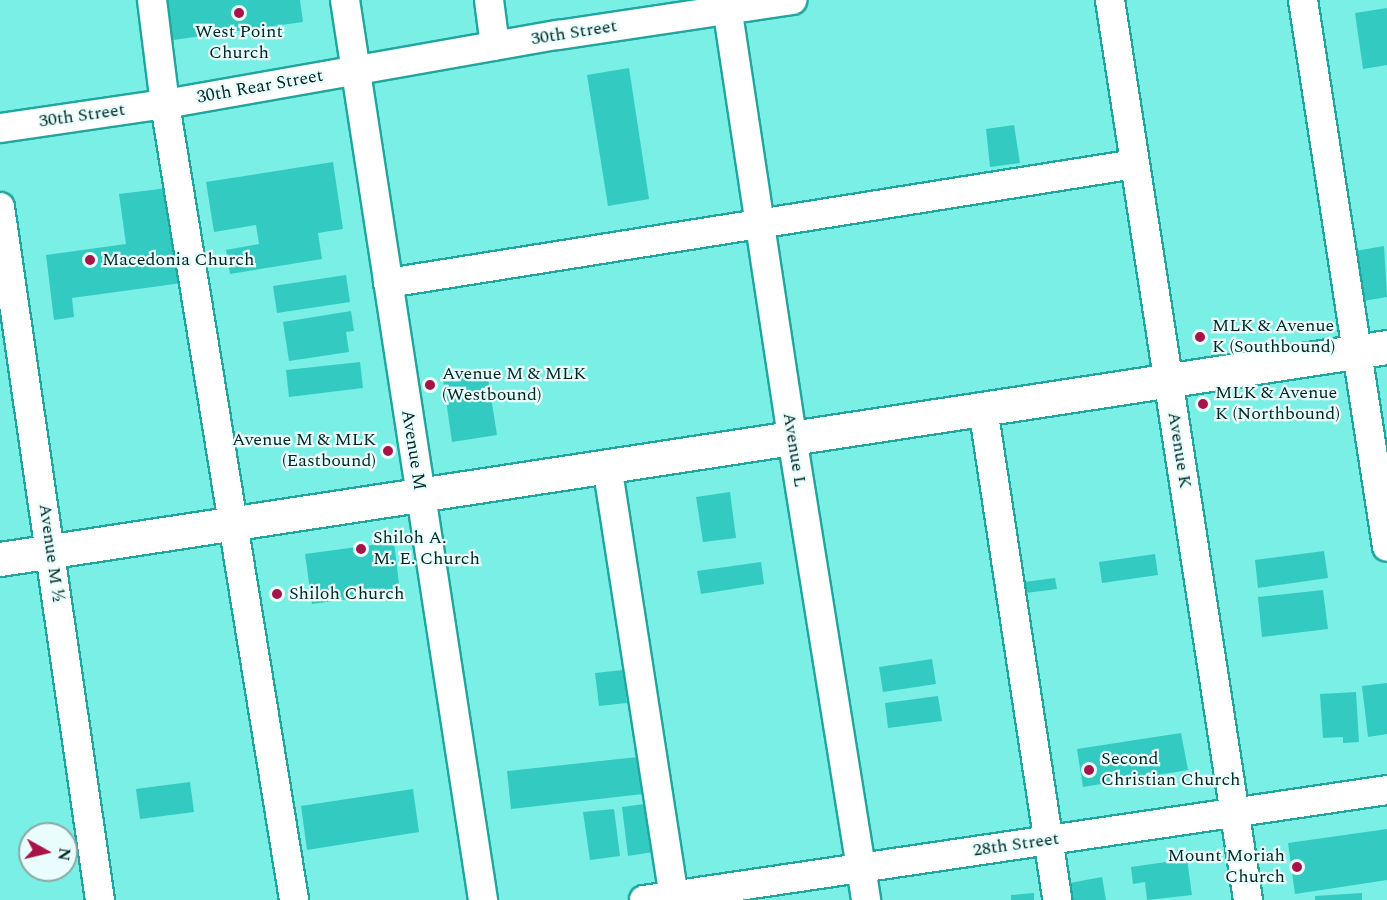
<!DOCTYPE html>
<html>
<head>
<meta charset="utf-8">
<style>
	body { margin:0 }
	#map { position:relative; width:1387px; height:900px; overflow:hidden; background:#79efe5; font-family:Spectral,serif }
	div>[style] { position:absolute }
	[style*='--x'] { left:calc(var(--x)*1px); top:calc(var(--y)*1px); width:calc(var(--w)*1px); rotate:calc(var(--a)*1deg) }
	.building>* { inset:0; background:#33cbc1 }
	.roads { filter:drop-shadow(2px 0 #20a69e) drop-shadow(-2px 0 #20a69e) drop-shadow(0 2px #20a69e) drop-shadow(0 -2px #20a69e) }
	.minor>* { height:28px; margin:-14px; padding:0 14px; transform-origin:14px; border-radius:14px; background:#fff }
	.major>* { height:33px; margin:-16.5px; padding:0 16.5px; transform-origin:16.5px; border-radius:16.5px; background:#fff }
	.dots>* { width:16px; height:16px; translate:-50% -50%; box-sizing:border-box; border:3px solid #e9fefc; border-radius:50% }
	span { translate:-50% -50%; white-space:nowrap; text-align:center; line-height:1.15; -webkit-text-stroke:4.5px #e9fefc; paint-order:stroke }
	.poi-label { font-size:18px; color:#002724 }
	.left { translate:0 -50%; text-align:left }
	.right { translate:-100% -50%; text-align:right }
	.street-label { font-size:18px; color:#002724 }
	.north { position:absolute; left:18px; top:822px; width:60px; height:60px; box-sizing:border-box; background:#e9fefc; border:2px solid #8ca8a6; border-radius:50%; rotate:98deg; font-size:16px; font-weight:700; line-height:24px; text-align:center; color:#002724 }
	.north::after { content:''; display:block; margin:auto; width:21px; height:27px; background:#a81348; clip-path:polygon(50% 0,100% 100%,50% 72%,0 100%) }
</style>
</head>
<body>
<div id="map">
	<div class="building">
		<i style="clip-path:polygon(168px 0,300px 0,303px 22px,173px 40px)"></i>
		<i style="clip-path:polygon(1387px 8px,1387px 65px,1363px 69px,1355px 13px)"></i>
		<i style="clip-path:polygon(629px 68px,649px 199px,608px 206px,587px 75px)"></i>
		<i style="clip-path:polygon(1014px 125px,1020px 163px,990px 167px,986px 129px)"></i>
		<i style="clip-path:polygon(333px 162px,343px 229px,318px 233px,322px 259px,230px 274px,226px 250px,259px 244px,256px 225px,214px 232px,206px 182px)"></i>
		<i style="clip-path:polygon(176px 187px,189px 282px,72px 298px,74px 317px,54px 320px,46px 255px,126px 244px,119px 194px)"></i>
		<i style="clip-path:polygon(1384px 246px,1387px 297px,1363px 301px,1355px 251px)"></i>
		<i style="clip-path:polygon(346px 275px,350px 302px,277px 313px,273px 286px)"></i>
		<i style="clip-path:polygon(351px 311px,354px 331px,346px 332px,349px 352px,289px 361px,283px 322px)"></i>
		<i style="clip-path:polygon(360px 362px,363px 388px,289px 397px,286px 370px)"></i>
		<i style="clip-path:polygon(487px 372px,497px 435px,452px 442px,443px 379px)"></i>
		<i style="clip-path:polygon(730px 492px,736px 538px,703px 542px,696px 497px)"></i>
		<i style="clip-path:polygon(394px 542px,400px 592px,312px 604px,305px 554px)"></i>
		<i style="clip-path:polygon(1324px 551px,1328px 578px,1258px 588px,1255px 560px)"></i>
		<i style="clip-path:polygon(1155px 554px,1158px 575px,1102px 583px,1099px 562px)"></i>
		<i style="clip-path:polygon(761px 562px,764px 584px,701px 594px,697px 571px)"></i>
		<i style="clip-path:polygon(1055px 578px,1057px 589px,1026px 593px,1024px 582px)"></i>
		<i style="clip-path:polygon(1323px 590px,1328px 629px,1262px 637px,1258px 597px)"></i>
		<i style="clip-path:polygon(932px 659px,936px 684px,883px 692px,879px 667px)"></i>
		<i style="clip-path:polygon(623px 670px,627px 703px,599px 706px,595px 673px)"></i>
		<i style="clip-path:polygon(1387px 683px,1387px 734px,1368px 737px,1362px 686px)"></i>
		<i style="clip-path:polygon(1356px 692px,1359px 742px,1343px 743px,1343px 737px,1323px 738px,1320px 694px)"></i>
		<i style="clip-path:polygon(938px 696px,942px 721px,888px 728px,885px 703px)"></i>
		<i style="clip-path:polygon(1181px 733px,1188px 770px,1083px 787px,1077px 749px)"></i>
		<i style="clip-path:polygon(638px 757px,643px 794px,511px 809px,507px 771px)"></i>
		<i style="clip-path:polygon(190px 782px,194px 812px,140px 819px,136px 789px)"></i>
		<i style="clip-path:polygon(413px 789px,419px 832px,307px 850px,301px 806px)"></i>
		<i style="clip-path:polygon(652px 803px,659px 851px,628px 856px,622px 807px)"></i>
		<i style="clip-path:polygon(614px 809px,620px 856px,590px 860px,583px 812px)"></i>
		<i style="clip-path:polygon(1387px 829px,1387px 880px,1295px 894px,1288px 843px)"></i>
		<i style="clip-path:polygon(1187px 859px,1192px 895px,1147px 900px,1145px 882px,1133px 884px,1131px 867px)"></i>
		<i style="clip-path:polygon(1102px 877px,1106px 900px,1073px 900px,1070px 883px)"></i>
		<i style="clip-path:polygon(1034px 893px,1034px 900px,1011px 900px,1011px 895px)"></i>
		<i style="clip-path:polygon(1362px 893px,1362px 900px,1315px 900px,1315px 896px)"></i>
	</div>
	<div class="roads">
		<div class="minor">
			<i style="--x:152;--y:0;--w:105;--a:82.9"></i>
			<i style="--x:165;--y:104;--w:806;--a:80.79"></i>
			<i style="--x:345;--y:0;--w:911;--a:81.28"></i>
			<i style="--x:489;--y:0;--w:46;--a:82.6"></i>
			<i style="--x:726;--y:0;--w:442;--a:81.4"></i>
			<i style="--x:792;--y:437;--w:469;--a:80.9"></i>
			<i style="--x:1110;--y:0;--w:911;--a:81.28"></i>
			<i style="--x:1303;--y:0;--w:553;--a:81.27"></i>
			<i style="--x:0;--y:128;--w:167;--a:-8.3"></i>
			<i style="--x:165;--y:104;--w:399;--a:-10"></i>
			<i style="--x:558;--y:35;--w:237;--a:-8.5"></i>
			<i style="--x:0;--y:207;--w:700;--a:81.79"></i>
			<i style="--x:388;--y:283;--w:756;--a:-9.05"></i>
			<i style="--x:983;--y:408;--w:498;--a:81.4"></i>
			<i style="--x:607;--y:465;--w:436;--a:81.2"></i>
			<i style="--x:644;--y:900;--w:751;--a:-8.42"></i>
		</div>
		<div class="major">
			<i style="--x:0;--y:559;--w:1403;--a:-8.69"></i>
		</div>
	</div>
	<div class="dots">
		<i style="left:239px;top:13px;background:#a81348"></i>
		<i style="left:90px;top:260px;background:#a81348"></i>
		<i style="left:1200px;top:337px;background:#a81348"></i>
		<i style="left:430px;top:385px;background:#a81348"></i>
		<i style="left:1203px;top:404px;background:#a81348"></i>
		<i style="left:388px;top:451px;background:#a81348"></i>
		<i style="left:361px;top:549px;background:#a81348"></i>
		<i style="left:277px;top:594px;background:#a81348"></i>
		<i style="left:1089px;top:770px;background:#a81348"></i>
		<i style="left:1297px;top:867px;background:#a81348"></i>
	</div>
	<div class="poi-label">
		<span style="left:239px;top:43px">West Point<br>Church</span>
		<span class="left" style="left:102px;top:260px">Macedonia Church</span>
		<span class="left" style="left:1212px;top:337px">MLK &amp; Avenue<br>K (Southbound)</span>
		<span class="left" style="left:442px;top:385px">Avenue M &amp; MLK<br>(Westbound)</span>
		<span class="left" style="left:1215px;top:404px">MLK &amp; Avenue<br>K (Northbound)</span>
		<span class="right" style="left:376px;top:451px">Avenue M &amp; MLK<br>(Eastbound)</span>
		<span class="left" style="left:373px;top:549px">Shiloh A.<br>M. E. Church</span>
		<span class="left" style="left:289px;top:594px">Shiloh Church</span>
		<span class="left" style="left:1101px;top:770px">Second<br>Christian Church</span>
		<span class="right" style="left:1285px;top:867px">Mount Moriah<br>Church</span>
	</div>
	<div class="street-label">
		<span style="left:574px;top:33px;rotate:-9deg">30th Street</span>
		<span style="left:260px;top:87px;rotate:-10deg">30th Rear Street</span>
		<span style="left:82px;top:116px;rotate:-8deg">30th Street</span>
		<span style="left:413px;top:450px;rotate:81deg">Avenue M</span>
		<span style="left:794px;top:450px;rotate:81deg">Avenue L</span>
		<span style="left:1179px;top:450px;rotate:81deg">Avenue K</span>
		<span style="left:51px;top:553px;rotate:82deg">Avenue M ½</span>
		<span style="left:1016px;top:845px;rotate:-8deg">28th Street</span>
	</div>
	<div class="north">N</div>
</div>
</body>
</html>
